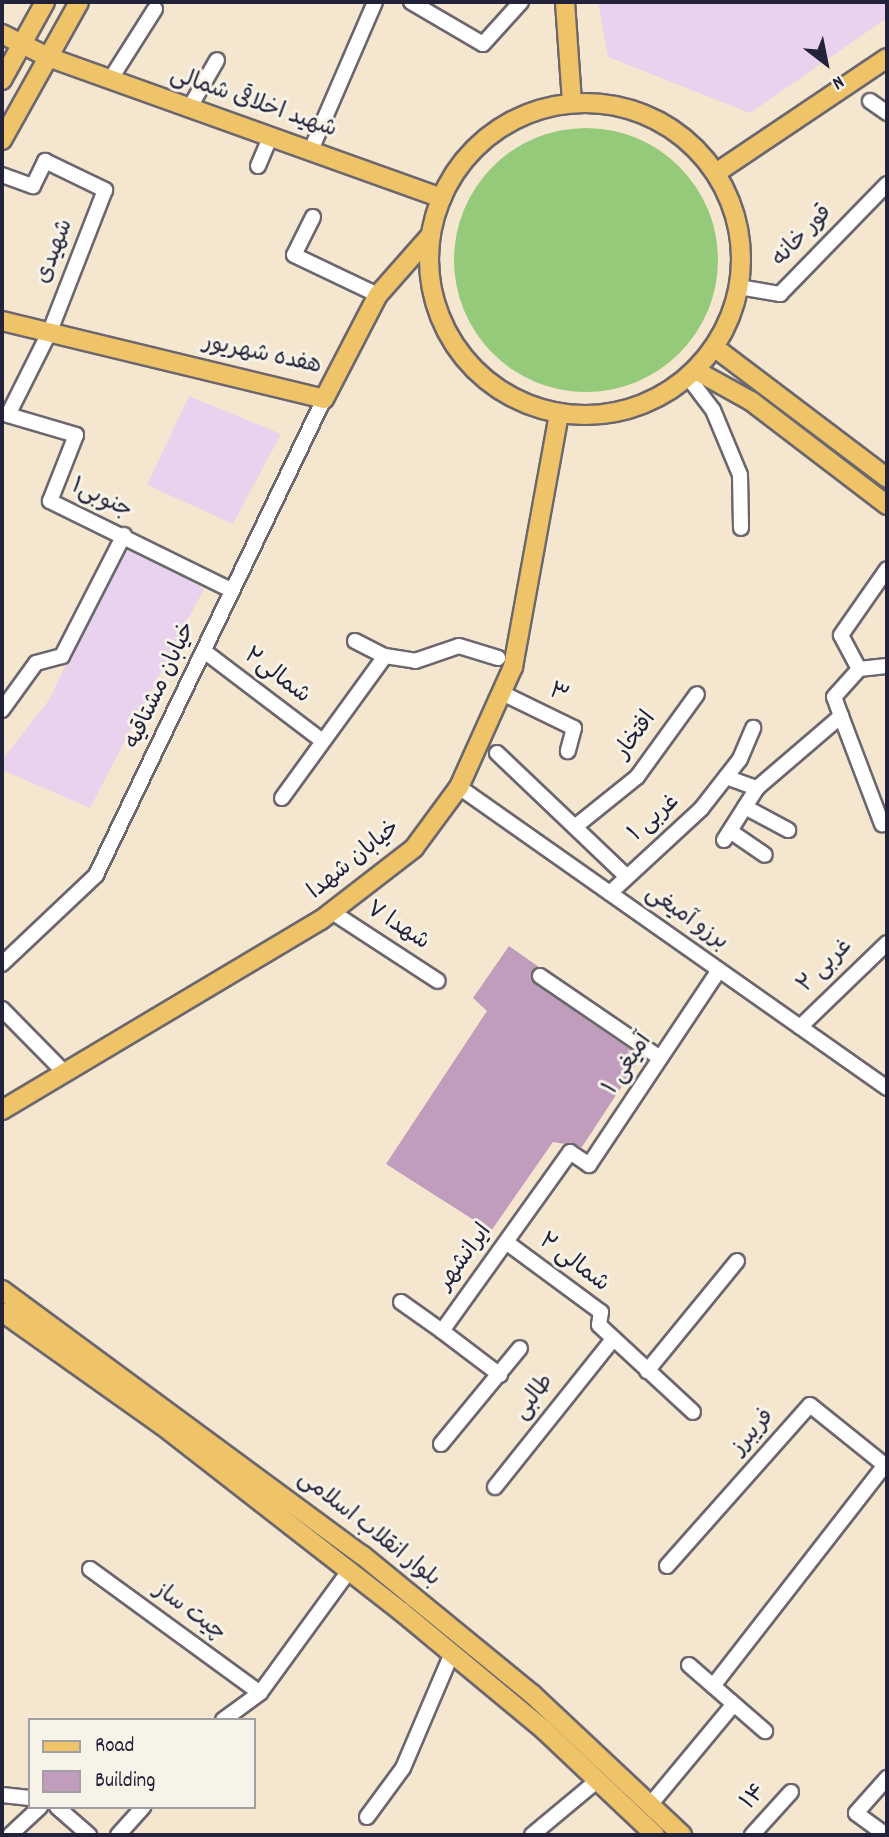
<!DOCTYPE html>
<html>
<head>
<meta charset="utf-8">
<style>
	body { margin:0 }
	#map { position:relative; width:889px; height:1837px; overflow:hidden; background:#f5e6cf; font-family:Dekko,"Playpen Sans Arabic",sans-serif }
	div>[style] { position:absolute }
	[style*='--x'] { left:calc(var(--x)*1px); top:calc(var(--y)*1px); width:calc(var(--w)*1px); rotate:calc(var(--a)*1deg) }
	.built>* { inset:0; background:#e9d2ed }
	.green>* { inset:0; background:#95ca7b }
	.round { border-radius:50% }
	.building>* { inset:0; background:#c09cbd }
	.roads { filter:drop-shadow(2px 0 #6c676f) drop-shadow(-2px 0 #6c676f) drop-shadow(0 2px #6c676f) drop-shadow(0 -2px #6c676f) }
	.minor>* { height:14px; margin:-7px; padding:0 7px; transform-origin:7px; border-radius:7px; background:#fff }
	.major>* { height:18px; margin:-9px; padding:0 9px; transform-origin:9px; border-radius:9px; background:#efc469 }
	.major>.ring { margin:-9px; padding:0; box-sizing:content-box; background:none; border:18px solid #efc469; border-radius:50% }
	span { translate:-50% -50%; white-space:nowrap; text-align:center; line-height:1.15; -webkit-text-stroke:6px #f7f3e8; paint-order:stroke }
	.street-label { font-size:23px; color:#22223b }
	.frame { position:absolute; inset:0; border:4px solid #22223b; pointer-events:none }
	.legend { position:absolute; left:28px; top:1718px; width:228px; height:91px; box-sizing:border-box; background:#f7f3e8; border:2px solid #a29fa3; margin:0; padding:9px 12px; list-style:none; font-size:21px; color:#22223b }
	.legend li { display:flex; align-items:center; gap:14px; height:35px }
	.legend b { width:35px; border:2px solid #a29fa3 }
	.north { position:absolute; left:791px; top:28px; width:70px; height:70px; -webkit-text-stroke:5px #f7f3e8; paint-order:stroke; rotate:148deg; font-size:19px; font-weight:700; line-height:28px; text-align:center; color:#22223b }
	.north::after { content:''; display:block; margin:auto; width:24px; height:32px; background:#22223b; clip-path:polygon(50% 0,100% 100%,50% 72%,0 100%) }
</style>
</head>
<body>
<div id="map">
	<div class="built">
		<i style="clip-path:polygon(598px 2px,887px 2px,887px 18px,750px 113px,608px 57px)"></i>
		<i style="clip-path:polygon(189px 396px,281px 434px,233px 524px,147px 485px)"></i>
		<i style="clip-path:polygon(126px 541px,204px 589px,90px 808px,2px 770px,2px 760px,49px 700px)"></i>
	</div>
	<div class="green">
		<i class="round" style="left:454px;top:128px;width:264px;height:264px"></i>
	</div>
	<div class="building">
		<i style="clip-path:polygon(509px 946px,539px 967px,531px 975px,535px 984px,641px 1057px,582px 1147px,553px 1142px,491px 1231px,386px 1164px,487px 1011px,473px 998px)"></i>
	</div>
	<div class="roads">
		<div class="minor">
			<i style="--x:411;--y:2;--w:83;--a:30.3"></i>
			<i style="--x:483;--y:44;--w:57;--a:-47.9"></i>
			<i style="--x:110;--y:80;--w:84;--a:-57.6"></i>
			<i style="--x:870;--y:101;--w:21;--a:35"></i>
			<i style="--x:190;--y:107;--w:54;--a:-60.1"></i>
			<i style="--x:311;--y:150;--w:161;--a:-66.6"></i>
			<i style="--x:258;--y:166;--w:33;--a:-67"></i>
			<i style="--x:2;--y:175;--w:33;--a:20"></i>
			<i style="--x:33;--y:186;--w:28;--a:-64"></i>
			<i style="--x:45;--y:161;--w:67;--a:25.8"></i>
			<i style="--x:105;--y:190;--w:151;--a:111.3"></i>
			<i style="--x:50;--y:331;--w:94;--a:116.6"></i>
			<i style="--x:8;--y:415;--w:71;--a:16.4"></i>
			<i style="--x:76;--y:435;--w:71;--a:111.5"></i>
			<i style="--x:50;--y:501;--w:202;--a:26.2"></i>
			<i style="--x:313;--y:217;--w:42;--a:116.6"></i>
			<i style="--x:294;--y:255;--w:93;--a:25.5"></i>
			<i style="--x:739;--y:287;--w:42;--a:9.7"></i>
			<i style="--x:780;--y:294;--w:153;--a:-45.8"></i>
			<i style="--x:688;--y:377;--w:41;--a:52.9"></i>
			<i style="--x:713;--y:410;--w:70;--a:67.4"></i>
			<i style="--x:740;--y:475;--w:53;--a:88.9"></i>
			<i style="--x:355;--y:641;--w:34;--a:27"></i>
			<i style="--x:385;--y:656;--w:30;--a:9"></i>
			<i style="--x:415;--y:661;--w:46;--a:-18.8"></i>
			<i style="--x:459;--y:646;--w:41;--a:17.1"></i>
			<i style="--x:204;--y:651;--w:146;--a:37.2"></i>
			<i style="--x:859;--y:669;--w:28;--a:-6"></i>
			<i style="--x:502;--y:693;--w:80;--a:25.9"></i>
			<i style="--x:574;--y:728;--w:24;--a:105"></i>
			<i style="--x:2;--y:710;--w:58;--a:-54.1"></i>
			<i style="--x:36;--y:663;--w:27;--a:-15"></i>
			<i style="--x:62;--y:656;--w:136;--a:-62.9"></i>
			<i style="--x:841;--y:716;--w:116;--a:69.2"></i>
			<i style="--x:497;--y:753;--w:177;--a:43.6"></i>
			<i style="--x:726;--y:777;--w:33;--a:20"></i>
			<i style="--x:459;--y:787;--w:523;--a:35.12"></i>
			<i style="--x:282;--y:798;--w:175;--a:-54"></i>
			<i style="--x:745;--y:807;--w:49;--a:28.1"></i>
			<i style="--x:576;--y:826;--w:78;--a:-38.8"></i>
			<i style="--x:637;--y:777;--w:102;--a:-54.1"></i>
			<i style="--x:730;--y:831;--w:42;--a:34.4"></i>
			<i style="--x:724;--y:840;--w:62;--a:-57.6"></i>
			<i style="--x:757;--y:788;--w:111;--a:-40.6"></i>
			<i style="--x:841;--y:716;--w:20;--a:-110"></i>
			<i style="--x:834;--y:697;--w:38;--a:-48"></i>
			<i style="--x:859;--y:669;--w:38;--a:-118"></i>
			<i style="--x:841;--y:635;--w:80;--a:-55.1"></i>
			<i style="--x:610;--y:893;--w:124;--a:-42.7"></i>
			<i style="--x:701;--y:809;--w:63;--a:-52"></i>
			<i style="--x:740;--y:759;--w:34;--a:-67"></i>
			<i style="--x:332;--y:912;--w:126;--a:33.1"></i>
			<i style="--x:2;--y:964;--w:129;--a:-43.4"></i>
			<i style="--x:96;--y:875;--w:528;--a:-64.41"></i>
			<i style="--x:540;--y:976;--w:145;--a:34.3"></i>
			<i style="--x:2;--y:1009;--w:90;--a:45.5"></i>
			<i style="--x:800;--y:1027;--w:121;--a:-44"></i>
			<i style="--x:506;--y:1242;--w:118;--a:36.4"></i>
			<i style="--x:601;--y:1312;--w:13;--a:99"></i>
			<i style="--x:599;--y:1325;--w:128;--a:42.8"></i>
			<i style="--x:401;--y:1302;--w:50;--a:35.3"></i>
			<i style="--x:647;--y:1371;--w:142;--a:-50.7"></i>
			<i style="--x:500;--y:1375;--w:73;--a:-142.8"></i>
			<i style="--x:442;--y:1331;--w:220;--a:-54.4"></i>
			<i style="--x:570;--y:1152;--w:23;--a:34"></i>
			<i style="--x:589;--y:1165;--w:234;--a:-56.3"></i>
			<i style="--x:441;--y:1444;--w:124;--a:-50.5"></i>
			<i style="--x:495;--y:1487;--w:189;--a:-51.4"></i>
			<i style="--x:667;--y:1566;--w:215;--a:-48.4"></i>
			<i style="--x:810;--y:1405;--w:99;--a:38.8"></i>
			<i style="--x:90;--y:1569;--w:210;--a:36.1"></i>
			<i style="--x:689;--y:1665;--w:101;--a:41"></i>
			<i style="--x:713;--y:1686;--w:280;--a:-52.1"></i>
			<i style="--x:223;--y:1720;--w:46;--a:-36.1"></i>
			<i style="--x:260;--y:1693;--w:151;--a:-53.9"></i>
			<i style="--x:2;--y:1795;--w:28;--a:6"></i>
			<i style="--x:650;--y:1805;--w:131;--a:-50.3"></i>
			<i style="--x:57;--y:1807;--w:43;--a:41.2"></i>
			<i style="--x:367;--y:1817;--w:61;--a:-53.7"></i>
			<i style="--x:403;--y:1768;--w:125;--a:-66.9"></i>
			<i style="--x:10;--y:1835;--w:41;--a:-43"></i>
			<i style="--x:118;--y:1835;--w:38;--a:-48"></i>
			<i style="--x:532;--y:1835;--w:86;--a:-39.8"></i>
			<i style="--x:752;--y:1835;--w:58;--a:-47.8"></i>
			<i style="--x:886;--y:1835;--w:37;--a:-144"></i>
			<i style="--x:856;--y:1813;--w:47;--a:-48.5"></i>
		</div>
		<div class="major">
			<i style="--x:565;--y:2;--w:101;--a:86"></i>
			<i style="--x:2;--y:34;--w:51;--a:26.6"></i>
			<i style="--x:48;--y:57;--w:418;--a:19.7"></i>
			<i style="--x:2;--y:80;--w:89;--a:-61.1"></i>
			<i class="ring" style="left:429px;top:103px;width:294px;height:294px"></i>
			<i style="--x:2;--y:140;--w:158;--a:-60.8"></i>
			<i style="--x:716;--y:173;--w:206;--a:-33.9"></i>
			<i style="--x:2;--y:321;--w:331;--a:13.6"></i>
			<i style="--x:324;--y:399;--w:117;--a:-62.6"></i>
			<i style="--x:378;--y:295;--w:79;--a:-48.6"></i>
			<i style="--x:714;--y:347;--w:217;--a:37.1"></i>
			<i style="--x:695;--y:370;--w:64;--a:29"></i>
			<i style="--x:751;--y:401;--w:171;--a:37.4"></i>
			<i style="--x:2;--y:1110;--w:371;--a:-30.8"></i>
			<i style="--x:321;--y:920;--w:118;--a:-37.7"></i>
			<i style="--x:414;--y:848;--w:76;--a:-53.6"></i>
			<i style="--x:459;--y:787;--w:132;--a:-65.8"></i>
			<i style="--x:513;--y:667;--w:258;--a:-79.7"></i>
			<i style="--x:2;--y:1290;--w:447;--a:36.4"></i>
			<i style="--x:362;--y:1555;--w:220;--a:39.3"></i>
			<i style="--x:532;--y:1694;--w:206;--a:43.2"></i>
			<i style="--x:2;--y:1312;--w:197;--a:35.3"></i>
			<i style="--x:163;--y:1426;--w:303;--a:37.9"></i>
			<i style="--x:402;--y:1612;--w:185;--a:39.7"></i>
			<i style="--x:544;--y:1730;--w:153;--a:43.4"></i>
		</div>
	</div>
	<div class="street-label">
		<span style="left:253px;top:104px;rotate:19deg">شهید اخلاقی شمالی</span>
		<span style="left:803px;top:237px;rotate:-46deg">قور خانه</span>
		<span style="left:56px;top:252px;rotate:-69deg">شهیدی</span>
		<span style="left:262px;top:356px;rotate:12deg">هفده شهریور</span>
		<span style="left:101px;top:500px;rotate:25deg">جنوبی۱</span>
		<span style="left:276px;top:677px;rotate:37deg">شمالی۲</span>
		<span style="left:162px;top:686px;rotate:-65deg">خیابان مشتاقیه</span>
		<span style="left:558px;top:695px;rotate:26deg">۳</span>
		<span style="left:637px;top:736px;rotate:-54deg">افتخار</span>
		<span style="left:655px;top:819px;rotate:-41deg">۱ غربی</span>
		<span style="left:355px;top:861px;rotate:-39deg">خیابان شهدا</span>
		<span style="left:686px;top:919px;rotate:35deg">برزو آمیغی</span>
		<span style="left:397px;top:927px;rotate:33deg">شهدا ۷</span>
		<span style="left:826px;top:967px;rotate:-45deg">۲ غربی</span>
		<span style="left:629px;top:1065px;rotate:-56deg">آمیغی ۱</span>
		<span style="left:466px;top:1258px;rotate:-54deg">ایرانشهر</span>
		<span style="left:573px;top:1264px;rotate:37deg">۲ شمالی</span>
		<span style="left:535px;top:1398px;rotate:-53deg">طالبی</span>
		<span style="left:754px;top:1433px;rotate:-49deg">فریبرز</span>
		<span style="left:368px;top:1530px;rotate:38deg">بلوار انقلاب اسلامی</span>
		<span style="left:189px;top:1613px;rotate:36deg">چیت ساز</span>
		<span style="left:755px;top:1798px;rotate:-47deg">۱۴</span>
	</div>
	<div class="frame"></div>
	<ul class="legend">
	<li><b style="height:9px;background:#efc469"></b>Road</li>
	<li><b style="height:19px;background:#c09cbd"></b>Building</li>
	</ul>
	<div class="north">N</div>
</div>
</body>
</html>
